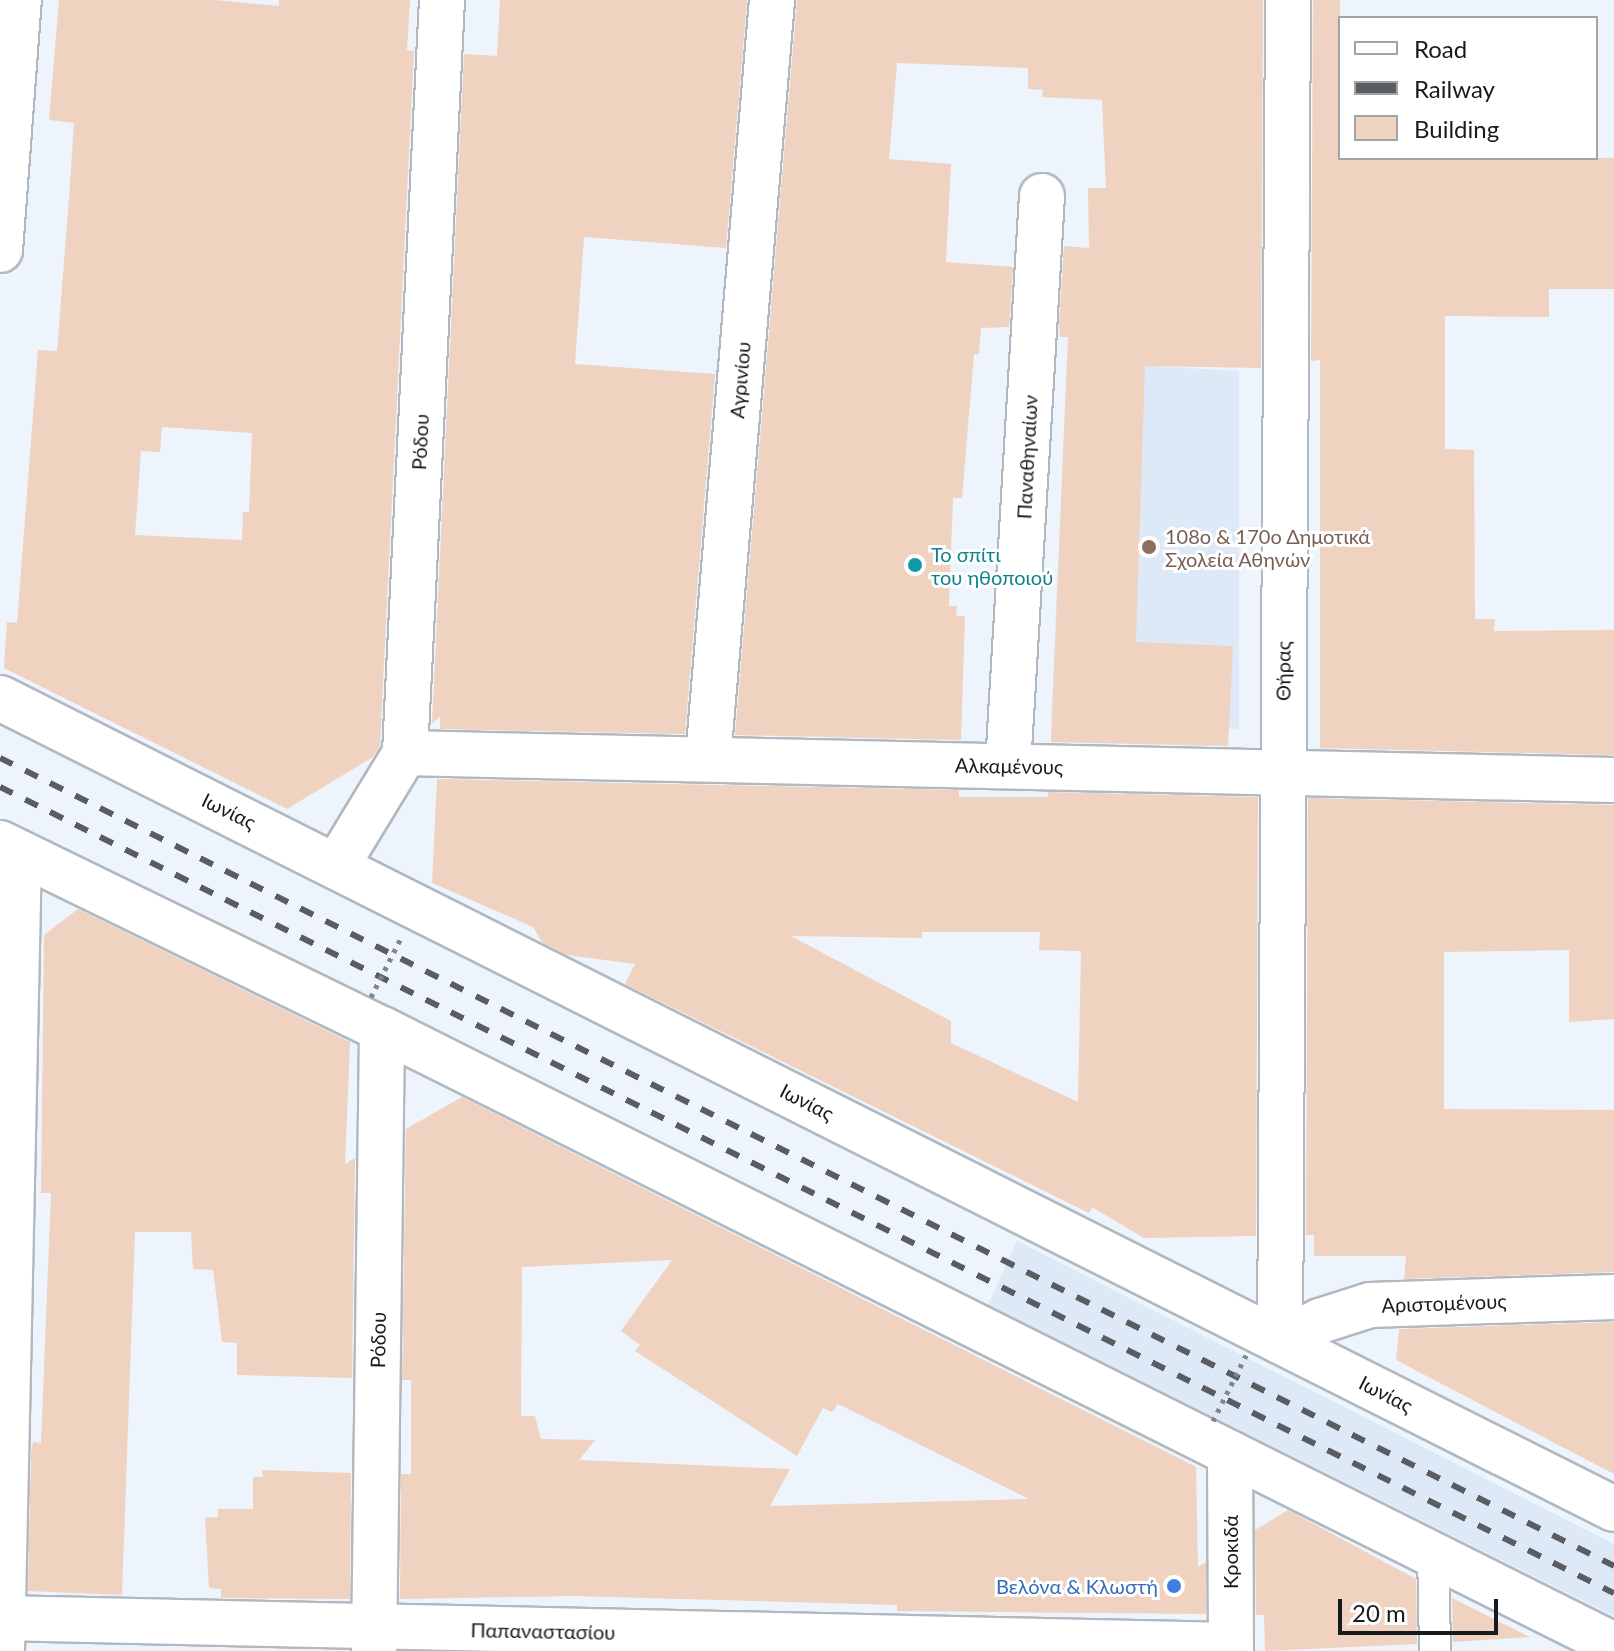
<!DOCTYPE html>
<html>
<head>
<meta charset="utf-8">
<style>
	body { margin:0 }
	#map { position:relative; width:1614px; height:1651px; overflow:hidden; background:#edf4fc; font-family:Lato,sans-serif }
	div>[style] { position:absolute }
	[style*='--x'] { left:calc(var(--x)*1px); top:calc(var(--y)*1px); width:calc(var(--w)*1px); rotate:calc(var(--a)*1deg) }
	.built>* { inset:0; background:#dde9f7 }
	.building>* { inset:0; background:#f0d2c1 }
	.roads { filter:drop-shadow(2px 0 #b1b8bf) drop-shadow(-2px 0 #b1b8bf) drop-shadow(0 2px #b1b8bf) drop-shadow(0 -2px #b1b8bf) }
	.service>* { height:30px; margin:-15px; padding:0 15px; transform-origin:15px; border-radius:15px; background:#fff }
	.pedestrian>* { height:44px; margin:-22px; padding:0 22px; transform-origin:22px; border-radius:22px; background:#fff }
	.minor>* { height:44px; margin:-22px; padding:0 22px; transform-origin:22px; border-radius:22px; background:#fff }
	.rail>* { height:6px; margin-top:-3px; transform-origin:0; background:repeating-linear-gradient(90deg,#595d61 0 14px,transparent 0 28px) }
	.path-bridge>* { height:5px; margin-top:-2.5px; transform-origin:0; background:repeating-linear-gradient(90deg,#81868b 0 4px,transparent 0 10px) }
	.dots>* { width:22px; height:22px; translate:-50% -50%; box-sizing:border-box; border:4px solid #fff; border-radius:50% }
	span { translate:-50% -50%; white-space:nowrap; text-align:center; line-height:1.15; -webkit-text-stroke:6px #fff; paint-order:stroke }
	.street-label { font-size:20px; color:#181b1d }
	.education-label { font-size:20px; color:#785e54 }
	.left { translate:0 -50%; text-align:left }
	.culture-label { font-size:20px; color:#0d838f }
	.shop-label { font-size:20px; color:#366cbe }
	.right { translate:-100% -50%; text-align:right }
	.legend { position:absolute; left:1338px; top:16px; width:260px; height:144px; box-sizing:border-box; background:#fff; border:2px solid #a3a4a5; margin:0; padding:10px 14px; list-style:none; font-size:24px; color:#181b1d }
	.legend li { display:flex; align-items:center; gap:16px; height:40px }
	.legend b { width:40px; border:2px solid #a3a4a5 }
	.scale { position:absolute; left:1338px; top:1599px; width:160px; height:36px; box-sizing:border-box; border:4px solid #181b1d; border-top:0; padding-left:10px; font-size:24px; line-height:28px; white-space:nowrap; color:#181b1d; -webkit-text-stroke:6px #fff; paint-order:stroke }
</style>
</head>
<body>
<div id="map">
	<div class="built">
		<i style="clip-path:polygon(1067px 361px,1239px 371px,1239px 729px,1051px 723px)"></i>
		<i style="clip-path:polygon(1017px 1241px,1614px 1544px,1614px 1616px,988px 1305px)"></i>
	</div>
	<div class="building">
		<i style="clip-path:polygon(evenodd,59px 0,214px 0,279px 6px,279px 0,410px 0,407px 50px,414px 51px,380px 745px,373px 757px,287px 809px,4px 668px,7px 622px,17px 623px,38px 350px,57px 351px,69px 198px,74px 123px,49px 120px,59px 0,162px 427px,252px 433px,249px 512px,243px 512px,242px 540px,135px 535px,141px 451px,160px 452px,162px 427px)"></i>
		<i style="clip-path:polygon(500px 0,747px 0,726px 248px,584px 237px,575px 364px,715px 374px,685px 734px,440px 729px,440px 717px,432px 723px,464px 54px,497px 56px)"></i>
		<i style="clip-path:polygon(797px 0,1263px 0,1261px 368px,1145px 366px,1136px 642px,1233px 646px,1228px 746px,1051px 742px,1068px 337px,1060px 337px,1059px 325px,1064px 246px,1089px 248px,1088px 188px,1106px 188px,1102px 100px,1042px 97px,1043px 90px,1028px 89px,1028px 68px,897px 63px,889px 159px,951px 164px,946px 262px,1013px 267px,1009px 327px,981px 328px,979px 354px,974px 354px,962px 498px,953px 498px,949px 606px,957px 606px,956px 616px,965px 616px,961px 740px,735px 735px)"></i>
		<i style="clip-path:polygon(1313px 0,1340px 0,1340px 158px,1614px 158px,1614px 289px,1549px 289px,1549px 317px,1445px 316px,1445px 449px,1474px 450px,1475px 619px,1495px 619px,1494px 631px,1614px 630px,1614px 755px,1320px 748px,1320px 360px,1311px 361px)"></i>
		<i style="clip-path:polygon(evenodd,437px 779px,959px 790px,959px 797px,1048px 797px,1048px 792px,1258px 797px,1256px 1236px,1144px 1238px,1092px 1207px,1089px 1213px,625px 984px,635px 964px,567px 955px,542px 942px,533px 927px,432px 883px,437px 779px,922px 932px,1040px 932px,1039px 950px,1081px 951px,1078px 1102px,951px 1043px,951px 1021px,791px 936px,922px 938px,922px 932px)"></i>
		<i style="clip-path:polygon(1308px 798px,1614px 805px,1614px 1019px,1569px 1022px,1569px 950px,1444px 952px,1444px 1109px,1614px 1110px,1614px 1272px,1404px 1279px,1406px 1256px,1314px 1256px,1314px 1235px,1306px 1235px)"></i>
		<i style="clip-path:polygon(78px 909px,350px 1042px,345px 1164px,355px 1158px,352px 1378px,237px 1375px,237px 1343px,222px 1342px,213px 1270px,193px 1269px,191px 1232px,135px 1232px,122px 1595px,28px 1591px,31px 1453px,33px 1442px,41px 1443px,51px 1193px,41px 1193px,44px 935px)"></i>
		<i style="clip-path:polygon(evenodd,462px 1097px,1196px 1467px,1198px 1567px,1206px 1562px,1206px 1614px,897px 1611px,897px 1605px,573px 1596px,400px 1599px,401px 1474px,411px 1474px,411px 1380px,402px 1380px,406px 1129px,462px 1097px,672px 1260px,621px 1331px,640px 1345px,635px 1351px,797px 1456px,823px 1408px,832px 1412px,838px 1404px,1029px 1499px,770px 1506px,790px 1469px,579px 1460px,595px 1440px,541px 1439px,535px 1416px,521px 1416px,522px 1267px,672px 1260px)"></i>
		<i style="clip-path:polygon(1614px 1322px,1614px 1474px,1396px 1360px,1399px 1329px)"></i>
		<i style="clip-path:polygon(262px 1470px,351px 1473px,350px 1599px,221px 1598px,221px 1589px,209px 1588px,205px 1518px,218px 1517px,218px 1509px,253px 1509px,253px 1477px,263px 1477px)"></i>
		<i style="clip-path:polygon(1288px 1510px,1416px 1579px,1417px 1644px,1265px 1651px,1264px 1615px,1256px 1615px,1255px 1530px)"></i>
		<i style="clip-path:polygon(1452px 1598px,1530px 1637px,1453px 1642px)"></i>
	</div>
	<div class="roads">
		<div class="service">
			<i style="--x:1433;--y:1552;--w:99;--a:88.8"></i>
		</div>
		<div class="pedestrian">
			<i style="--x:1008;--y:766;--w:571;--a:-86.59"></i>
		</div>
		<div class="minor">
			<i style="--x:1288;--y:0;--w:1341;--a:90.34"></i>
			<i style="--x:1280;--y:1341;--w:45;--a:-26.6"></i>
			<i style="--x:1320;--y:1321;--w:52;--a:-17.7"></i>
			<i style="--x:1370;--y:1305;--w:244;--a:-1.9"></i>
			<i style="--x:0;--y:250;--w:251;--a:-85.7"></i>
			<i style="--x:0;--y:698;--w:1806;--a:26.68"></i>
			<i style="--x:405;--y:753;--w:1209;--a:1.28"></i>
			<i style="--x:708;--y:759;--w:762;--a:-85.18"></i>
			<i style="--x:0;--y:843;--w:425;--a:26"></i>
			<i style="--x:382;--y:1029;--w:1377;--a:26.57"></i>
			<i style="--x:337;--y:865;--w:131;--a:-58.7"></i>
			<i style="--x:405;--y:753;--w:754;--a:-87.19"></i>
			<i style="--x:1230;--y:1453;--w:198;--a:89.7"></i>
			<i style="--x:0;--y:1618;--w:1231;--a:1.26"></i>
			<i style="--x:2;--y:1651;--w:798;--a:-88.78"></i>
			<i style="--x:374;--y:1651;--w:622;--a:-89.26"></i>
		</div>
	</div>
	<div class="rail">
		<i style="--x:0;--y:758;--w:1805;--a:26.59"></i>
		<i style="--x:0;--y:787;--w:1804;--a:26.54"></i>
	</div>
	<div class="path-bridge">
		<i style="--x:371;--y:997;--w:68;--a:-63.1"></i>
		<i style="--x:1213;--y:1421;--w:76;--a:-63.4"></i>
	</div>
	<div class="dots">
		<i style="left:1149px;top:547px;background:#8d6e63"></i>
		<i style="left:915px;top:565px;background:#0f9aa8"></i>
		<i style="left:1174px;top:1586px;background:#3f7fe0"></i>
	</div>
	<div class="street-label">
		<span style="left:740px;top:380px;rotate:-85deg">Αγρινίου</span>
		<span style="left:420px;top:442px;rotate:-87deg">Ρόδου</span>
		<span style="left:1027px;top:457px;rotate:-87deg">Παναθηναίων</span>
		<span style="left:1283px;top:671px;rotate:-90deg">Θήρας</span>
		<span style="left:1009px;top:766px;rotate:1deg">Αλκαμένους</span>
		<span style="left:229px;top:811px;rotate:26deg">Ιωνίας</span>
		<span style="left:807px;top:1102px;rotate:27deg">Ιωνίας</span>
		<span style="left:1444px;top:1303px;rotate:-2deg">Αριστομένους</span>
		<span style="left:378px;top:1340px;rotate:-89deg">Ρόδου</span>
		<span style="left:1386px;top:1394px;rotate:27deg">Ιωνίας</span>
		<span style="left:1230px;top:1552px;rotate:-90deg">Κροκιδά</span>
		<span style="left:543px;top:1631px;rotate:1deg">Παπαναστασίου</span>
	</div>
	<div class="education-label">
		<span class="left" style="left:1165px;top:548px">108ο &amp; 170ο Δημοτικά<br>Σχολεία Αθηνών</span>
	</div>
	<div class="culture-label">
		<span class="left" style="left:931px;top:566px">Το σπίτι<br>του ηθοποιού</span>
	</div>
	<div class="shop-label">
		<span class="right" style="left:1158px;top:1586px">Βελόνα &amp; Κλωστή</span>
	</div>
	<ul class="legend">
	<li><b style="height:10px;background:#fff"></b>Road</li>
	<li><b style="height:10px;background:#595d61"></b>Railway</li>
	<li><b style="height:22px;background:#f0d2c1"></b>Building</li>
	</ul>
	<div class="scale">20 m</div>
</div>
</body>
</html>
